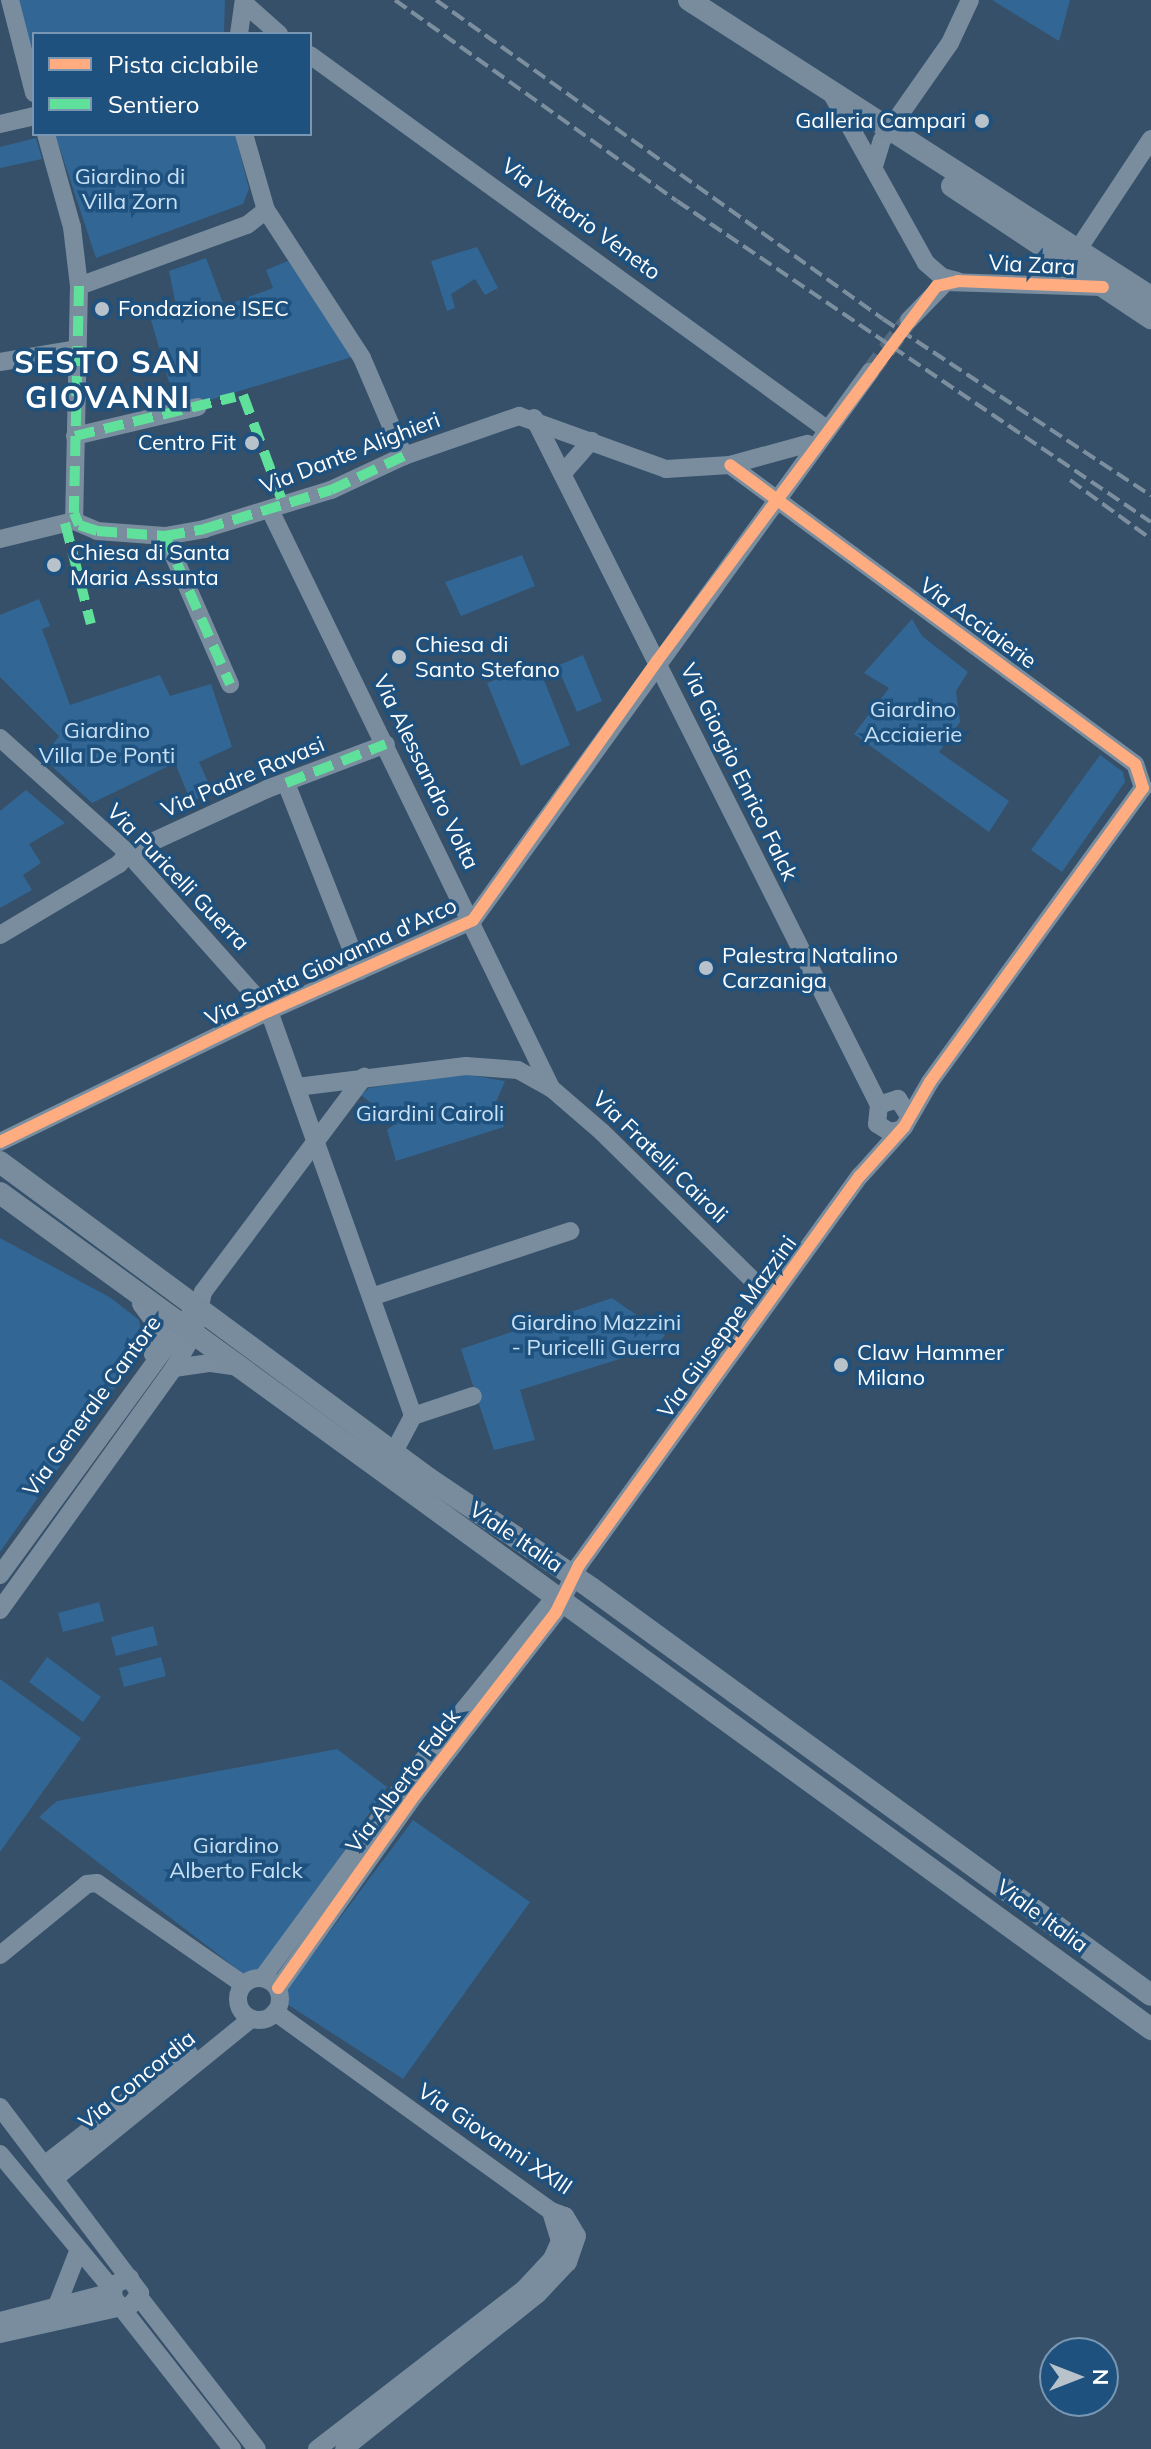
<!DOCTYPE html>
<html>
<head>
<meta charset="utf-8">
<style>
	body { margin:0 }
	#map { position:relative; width:1151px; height:2449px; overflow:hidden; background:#355068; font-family:Mulish,sans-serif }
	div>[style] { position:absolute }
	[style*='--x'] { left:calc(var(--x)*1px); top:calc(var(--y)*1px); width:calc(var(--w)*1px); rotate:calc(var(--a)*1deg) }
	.green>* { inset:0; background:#326695 }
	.minor-tunnel>* { height:18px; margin-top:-9px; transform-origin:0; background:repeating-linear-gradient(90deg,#536a7f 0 18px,transparent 0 27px) }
	.minor>* { height:18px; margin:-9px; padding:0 9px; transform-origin:9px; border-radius:9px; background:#798d9f }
	.minor>.ring { margin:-9px; padding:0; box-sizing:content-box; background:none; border:18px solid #798d9f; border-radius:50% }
	.major>* { height:22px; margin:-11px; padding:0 11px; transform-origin:11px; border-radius:11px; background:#788c9d }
	.rail>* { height:4px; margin-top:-2px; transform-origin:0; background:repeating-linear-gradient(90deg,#7c8f9f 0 14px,transparent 0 20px) }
	.quiet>* { height:10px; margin-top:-5px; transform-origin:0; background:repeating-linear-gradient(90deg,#60e19b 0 20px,transparent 0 30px) }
	.cycleway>* { height:12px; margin:-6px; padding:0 6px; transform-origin:6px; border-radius:6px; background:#ffac80 }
	.dots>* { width:22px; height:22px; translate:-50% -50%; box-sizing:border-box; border:4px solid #1f517e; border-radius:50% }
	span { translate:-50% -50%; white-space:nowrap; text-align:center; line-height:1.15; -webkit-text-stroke:7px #1f517e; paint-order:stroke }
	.poi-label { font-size:22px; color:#fff }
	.right { translate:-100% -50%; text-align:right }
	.left { translate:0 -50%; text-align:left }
	.park-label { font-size:22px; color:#c6e0f6 }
	.street-label { font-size:22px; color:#fff }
	.district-label { font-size:30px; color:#fff; font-weight:700; letter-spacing:2px }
	.legend { position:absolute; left:32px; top:32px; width:280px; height:104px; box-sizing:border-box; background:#1f517e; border:2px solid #7997b2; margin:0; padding:10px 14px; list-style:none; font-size:24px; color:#fff }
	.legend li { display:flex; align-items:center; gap:16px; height:40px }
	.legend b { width:40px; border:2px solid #7997b2 }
	.north { position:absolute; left:1039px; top:2337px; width:80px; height:80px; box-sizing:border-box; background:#1f517e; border:2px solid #7997b2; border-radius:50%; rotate:90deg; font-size:22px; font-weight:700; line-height:32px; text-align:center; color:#fff }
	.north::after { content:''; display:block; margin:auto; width:28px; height:36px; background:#b8c2ca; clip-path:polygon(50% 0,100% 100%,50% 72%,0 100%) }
</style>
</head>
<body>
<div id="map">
	<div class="green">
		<i style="clip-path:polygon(18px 0,225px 0,224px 34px,34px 34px,34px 59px)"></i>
		<i style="clip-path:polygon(992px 0,1070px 0,1059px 41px)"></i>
		<i style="clip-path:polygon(55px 134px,235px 134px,249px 189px,243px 204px,96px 258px)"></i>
		<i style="clip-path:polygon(36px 138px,42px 159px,0 168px,0 147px)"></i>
		<i style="clip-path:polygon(477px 247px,498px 288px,485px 295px,475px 279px,451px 294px,455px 308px,447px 311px,431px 261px)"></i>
		<i style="clip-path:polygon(206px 258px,224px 306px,273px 288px,266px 270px,288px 261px,355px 356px,177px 410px,151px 320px,177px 310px,169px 271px)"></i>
		<i style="clip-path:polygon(522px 555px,535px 586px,461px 616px,445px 582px)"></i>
		<i style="clip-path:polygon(39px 599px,50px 626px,42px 629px,70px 705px,160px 675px,170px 696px,211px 684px,232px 747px,199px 762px,212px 791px,191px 802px,175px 763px,92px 803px,43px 758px,59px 736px,0 677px,0 615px)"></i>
		<i style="clip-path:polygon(912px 619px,922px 636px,968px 672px,956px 691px,960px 722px,939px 752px,1009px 801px,989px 832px,854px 734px,889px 688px,864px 673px)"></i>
		<i style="clip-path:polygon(583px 655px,602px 701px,577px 712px,557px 666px)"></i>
		<i style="clip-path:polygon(537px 663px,570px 745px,521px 766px,487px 683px)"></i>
		<i style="clip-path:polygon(1100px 755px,1123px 772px,1125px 782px,1062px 872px,1031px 850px)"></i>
		<i style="clip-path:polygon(26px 790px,65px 823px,29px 844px,41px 863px,23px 875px,32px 890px,0 908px,0 811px)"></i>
		<i style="clip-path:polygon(464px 1074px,505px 1081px,496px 1102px,504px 1127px,396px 1161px,387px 1130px,396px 1123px,361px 1095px,369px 1088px)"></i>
		<i style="clip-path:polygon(0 1238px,111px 1298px,139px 1320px,144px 1346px,0 1552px)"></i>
		<i style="clip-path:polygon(612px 1298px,665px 1335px,655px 1348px,520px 1390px,535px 1440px,494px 1450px,461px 1349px)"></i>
		<i style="clip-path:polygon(99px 1602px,104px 1621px,63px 1632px,58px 1613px)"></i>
		<i style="clip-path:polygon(153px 1626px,158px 1645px,116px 1656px,111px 1637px)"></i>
		<i style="clip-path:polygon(47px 1657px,101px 1697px,83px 1722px,29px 1682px)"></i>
		<i style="clip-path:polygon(161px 1657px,166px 1676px,124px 1687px,119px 1668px)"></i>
		<i style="clip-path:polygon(0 1679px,81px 1738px,0 1852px)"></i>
		<i style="clip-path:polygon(337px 1749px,387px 1787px,264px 1970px,245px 1975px,39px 1817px,57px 1801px)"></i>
		<i style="clip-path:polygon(413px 1820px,530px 1902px,403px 2079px,287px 2004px,287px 1989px)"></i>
	</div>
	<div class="minor-tunnel">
		<i style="--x:870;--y:372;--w:65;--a:-53.1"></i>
	</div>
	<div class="minor">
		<i style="--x:10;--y:0;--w:96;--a:75.5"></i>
		<i style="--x:244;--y:3;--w:47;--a:41.5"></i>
		<i style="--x:239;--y:34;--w:34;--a:-82"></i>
		<i style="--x:310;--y:55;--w:631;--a:35.91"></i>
		<i style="--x:833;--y:96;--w:191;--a:60.9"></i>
		<i style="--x:926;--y:263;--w:21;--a:41"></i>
		<i style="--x:942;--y:277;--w:16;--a:14"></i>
		<i style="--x:0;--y:124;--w:35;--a:-13"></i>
		<i style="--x:46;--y:134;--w:97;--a:74.4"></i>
		<i style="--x:72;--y:227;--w:59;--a:83.2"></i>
		<i style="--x:79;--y:286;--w:235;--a:91.2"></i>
		<i style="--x:244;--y:134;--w:79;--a:73.9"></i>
		<i style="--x:266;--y:210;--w:176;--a:57"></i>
		<i style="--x:362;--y:358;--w:107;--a:66.8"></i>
		<i style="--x:874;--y:166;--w:27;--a:-73"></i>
		<i style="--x:882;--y:140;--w:118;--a:-55"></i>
		<i style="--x:950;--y:43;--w:47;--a:-65.1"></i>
		<i style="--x:1071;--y:260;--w:145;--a:-56.5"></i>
		<i style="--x:79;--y:286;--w:179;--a:-20"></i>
		<i style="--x:247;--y:225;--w:24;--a:-38"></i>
		<i style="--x:909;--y:320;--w:53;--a:-45.8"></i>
		<i style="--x:946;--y:282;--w:157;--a:1.8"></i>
		<i style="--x:0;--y:362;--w:79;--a:-9.5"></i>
		<i style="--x:534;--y:418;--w:769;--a:63.33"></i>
		<i style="--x:75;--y:436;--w:126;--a:-13.3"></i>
		<i style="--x:563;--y:473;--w:43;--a:-48.8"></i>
		<i style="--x:270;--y:510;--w:643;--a:64.07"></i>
		<i style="--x:74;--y:521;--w:25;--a:23"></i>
		<i style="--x:97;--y:531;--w:68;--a:4.2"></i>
		<i style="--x:165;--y:536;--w:40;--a:-10"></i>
		<i style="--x:204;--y:529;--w:133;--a:-17.1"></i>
		<i style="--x:331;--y:490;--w:81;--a:-25"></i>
		<i style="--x:404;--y:456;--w:122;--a:-19.2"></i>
		<i style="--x:519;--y:416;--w:156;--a:19.8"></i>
		<i style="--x:666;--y:469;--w:64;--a:-3.6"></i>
		<i style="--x:730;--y:465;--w:80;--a:-15.3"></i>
		<i style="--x:165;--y:536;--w:162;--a:66.3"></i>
		<i style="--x:0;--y:539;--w:76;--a:-13.7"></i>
		<i style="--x:0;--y:738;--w:172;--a:41.9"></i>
		<i style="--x:128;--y:853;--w:212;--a:48.3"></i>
		<i style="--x:269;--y:1011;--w:430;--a:70.4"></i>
		<i style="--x:413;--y:1416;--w:55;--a:118"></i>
		<i style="--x:286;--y:783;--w:202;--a:68.5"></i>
		<i style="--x:0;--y:935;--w:139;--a:-30.8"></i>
		<i style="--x:119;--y:864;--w:14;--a:-51"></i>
		<i style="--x:128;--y:853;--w:153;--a:-24.7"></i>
		<i style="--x:267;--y:789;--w:127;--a:-20.7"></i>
		<i style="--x:297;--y:1087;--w:170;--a:-7.1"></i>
		<i style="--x:466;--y:1066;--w:52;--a:4.4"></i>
		<i style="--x:518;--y:1070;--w:38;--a:29"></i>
		<i style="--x:551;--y:1088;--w:67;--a:40.8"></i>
		<i style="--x:602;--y:1132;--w:231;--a:44.5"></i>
		<i style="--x:767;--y:1294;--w:14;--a:107"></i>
		<i style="--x:899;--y:1130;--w:9;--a:167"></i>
		<i style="--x:890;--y:1132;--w:15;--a:-148"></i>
		<i style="--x:877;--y:1124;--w:19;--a:-84"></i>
		<i style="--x:879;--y:1105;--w:20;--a:-18"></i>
		<i style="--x:898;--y:1099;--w:20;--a:57"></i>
		<i style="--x:0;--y:1142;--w:299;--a:-26"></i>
		<i style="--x:269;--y:1011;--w:223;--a:-24"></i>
		<i style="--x:473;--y:920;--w:677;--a:-54.08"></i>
		<i style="--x:371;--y:1297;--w:210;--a:-18.3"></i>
		<i style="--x:141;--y:1304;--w:30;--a:53"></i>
		<i style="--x:159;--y:1328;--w:27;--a:103"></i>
		<i style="--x:174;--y:1368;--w:37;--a:-8"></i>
		<i style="--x:211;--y:1363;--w:27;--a:8"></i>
		<i style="--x:413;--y:1416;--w:63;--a:-18.4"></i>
		<i style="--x:0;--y:1575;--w:323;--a:-53.9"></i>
		<i style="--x:0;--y:1610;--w:298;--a:-54.3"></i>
		<i style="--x:174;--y:1368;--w:40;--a:-60.3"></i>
		<i style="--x:194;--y:1333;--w:42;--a:-77.6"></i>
		<i style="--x:203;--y:1292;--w:269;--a:-53.2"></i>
		<i style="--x:0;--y:1955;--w:112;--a:-39.2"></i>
		<i style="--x:87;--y:1884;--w:10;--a:-6"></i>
		<i style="--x:97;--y:1883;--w:178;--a:34.7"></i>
		<i style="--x:263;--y:1977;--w:257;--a:-53.7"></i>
		<i style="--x:415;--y:1770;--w:215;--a:-51"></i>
		<i class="ring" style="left:238px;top:1978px;width:24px;height:24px"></i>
		<i style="--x:278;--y:1988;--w:235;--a:-54.7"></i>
		<i style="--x:414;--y:1796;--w:232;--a:-52.3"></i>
		<i style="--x:556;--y:1612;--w:52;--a:-63.9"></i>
		<i style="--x:579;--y:1565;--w:480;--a:-54.2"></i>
		<i style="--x:860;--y:1176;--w:66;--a:-48.1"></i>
		<i style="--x:904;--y:1127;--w:52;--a:-60"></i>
		<i style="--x:930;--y:1082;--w:363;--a:-54.1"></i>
		<i style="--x:1143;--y:788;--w:25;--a:-108"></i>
		<i style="--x:1135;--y:764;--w:503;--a:-143.56"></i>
		<i style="--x:275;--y:2012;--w:340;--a:35.8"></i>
		<i style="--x:551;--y:2211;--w:15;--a:20"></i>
		<i style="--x:565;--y:2216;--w:23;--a:59"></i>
		<i style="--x:577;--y:2236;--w:28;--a:109"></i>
		<i style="--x:568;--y:2262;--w:44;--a:133.2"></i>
		<i style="--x:538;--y:2294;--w:248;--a:141.4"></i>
		<i style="--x:0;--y:2107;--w:233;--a:53"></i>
		<i style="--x:140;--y:2293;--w:15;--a:127"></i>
		<i style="--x:131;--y:2305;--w:134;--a:167.5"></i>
		<i style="--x:0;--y:2154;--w:175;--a:50.3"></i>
		<i style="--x:44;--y:2165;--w:183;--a:-37.7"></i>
		<i style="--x:54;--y:2179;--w:254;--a:-39.1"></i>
		<i style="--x:130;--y:2278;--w:17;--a:159"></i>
		<i style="--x:114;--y:2284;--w:13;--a:94"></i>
		<i style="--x:113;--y:2297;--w:193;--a:51.9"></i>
		<i style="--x:139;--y:2297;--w:192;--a:52.2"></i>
		<i style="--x:56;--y:2308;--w:60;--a:-68.6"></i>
		<i style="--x:0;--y:2321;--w:116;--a:-14.5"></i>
		<i style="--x:317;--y:2449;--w:263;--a:-37.7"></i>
		<i style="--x:525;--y:2288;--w:40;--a:-47"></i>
		<i style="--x:552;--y:2259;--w:20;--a:-66"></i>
		<i style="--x:560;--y:2241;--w:31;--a:-107"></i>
	</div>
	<div class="major">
		<i style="--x:689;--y:0;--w:549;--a:32.74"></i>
		<i style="--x:952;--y:186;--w:239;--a:33.6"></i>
		<i style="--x:0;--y:1162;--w:532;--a:36.44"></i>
		<i style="--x:428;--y:1478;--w:197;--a:34"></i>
		<i style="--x:591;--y:1588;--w:692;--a:36.01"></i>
		<i style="--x:0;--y:1193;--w:1423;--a:35.99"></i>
	</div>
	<div class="rail">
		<i style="--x:395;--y:0;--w:346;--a:35.5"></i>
		<i style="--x:677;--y:201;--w:572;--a:34.11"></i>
		<i style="--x:436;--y:0;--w:549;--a:35.51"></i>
		<i style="--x:883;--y:319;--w:321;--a:33.4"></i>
		<i style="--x:1070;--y:480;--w:100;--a:36.1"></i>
	</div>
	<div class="quiet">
		<i style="--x:79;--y:286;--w:227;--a:91.3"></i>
		<i style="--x:74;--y:513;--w:13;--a:67"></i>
		<i style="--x:79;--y:525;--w:19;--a:18"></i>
		<i style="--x:97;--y:531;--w:68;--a:4.2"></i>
		<i style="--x:165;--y:536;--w:40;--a:-10"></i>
		<i style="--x:204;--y:529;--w:133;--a:-17.1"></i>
		<i style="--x:331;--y:490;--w:81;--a:-25"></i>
		<i style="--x:243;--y:395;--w:118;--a:69.7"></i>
		<i style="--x:75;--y:436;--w:165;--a:-13.7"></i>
		<i style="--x:65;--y:523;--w:104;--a:75.6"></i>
		<i style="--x:165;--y:536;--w:162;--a:66.3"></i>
		<i style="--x:286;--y:783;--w:107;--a:-21.3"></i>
	</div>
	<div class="cycleway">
		<i style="--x:0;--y:1142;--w:299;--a:-26"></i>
		<i style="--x:269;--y:1011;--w:223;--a:-24"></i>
		<i style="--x:473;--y:920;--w:318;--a:-54.6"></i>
		<i style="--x:657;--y:661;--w:468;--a:-53.3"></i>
		<i style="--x:937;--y:286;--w:22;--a:-13"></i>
		<i style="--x:958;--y:281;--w:145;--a:2.4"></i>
		<i style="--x:278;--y:1988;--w:235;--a:-54.7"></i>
		<i style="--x:414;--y:1796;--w:232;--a:-52.3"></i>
		<i style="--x:556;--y:1612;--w:52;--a:-63.9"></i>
		<i style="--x:579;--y:1565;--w:480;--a:-54.2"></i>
		<i style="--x:860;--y:1176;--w:66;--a:-48.1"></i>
		<i style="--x:904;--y:1127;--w:52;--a:-60"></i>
		<i style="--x:930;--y:1082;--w:363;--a:-54.1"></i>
		<i style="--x:1143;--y:788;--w:25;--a:-108"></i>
		<i style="--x:1135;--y:764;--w:503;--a:-143.56"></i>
	</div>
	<div class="dots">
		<i style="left:982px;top:121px;background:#b8c2ca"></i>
		<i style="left:102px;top:309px;background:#b8c2ca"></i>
		<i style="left:252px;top:443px;background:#b8c2ca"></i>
		<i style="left:54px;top:565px;background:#b8c2ca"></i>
		<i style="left:399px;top:657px;background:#b8c2ca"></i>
		<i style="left:706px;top:968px;background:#b8c2ca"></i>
		<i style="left:841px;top:1365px;background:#b8c2ca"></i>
	</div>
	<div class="poi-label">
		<span class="right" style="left:966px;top:121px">Galleria Campari</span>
		<span class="left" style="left:118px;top:309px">Fondazione ISEC</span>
		<span class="right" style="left:236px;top:443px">Centro Fit</span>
		<span class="left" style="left:70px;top:565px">Chiesa di Santa<br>Maria Assunta</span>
		<span class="left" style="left:415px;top:657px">Chiesa di<br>Santo Stefano</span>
		<span class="left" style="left:722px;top:968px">Palestra Natalino<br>Carzaniga</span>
		<span class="left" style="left:857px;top:1365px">Claw Hammer<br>Milano</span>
	</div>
	<div class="park-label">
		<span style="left:130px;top:189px">Giardino di<br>Villa Zorn</span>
		<span style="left:913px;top:722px">Giardino<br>Acciaierie</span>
		<span style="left:107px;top:743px">Giardino<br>Villa De Ponti</span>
		<span style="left:430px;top:1114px">Giardini Cairoli</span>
		<span style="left:596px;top:1335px">Giardino Mazzini<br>- Puricelli Guerra</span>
		<span style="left:236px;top:1858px">Giardino<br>Alberto Falck</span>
	</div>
	<div class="street-label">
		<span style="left:581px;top:219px;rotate:36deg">Via Vittorio Veneto</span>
		<span style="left:1032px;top:265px;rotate:3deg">Via Zara</span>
		<span style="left:350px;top:453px;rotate:-21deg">Via Dante Alighieri</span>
		<span style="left:978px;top:623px;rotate:36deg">Via Acciaierie</span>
		<span style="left:426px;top:772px;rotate:64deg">Via Alessandro Volta</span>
		<span style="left:739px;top:772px;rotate:64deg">Via Giorgio Enrico Falck</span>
		<span style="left:243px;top:777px;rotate:-23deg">Via Padre Ravasi</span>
		<span style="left:178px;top:877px;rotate:46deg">Via Puricelli Guerra</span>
		<span style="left:331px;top:962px;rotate:-25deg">Via Santa Giovanna d'Arco</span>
		<span style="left:660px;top:1157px;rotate:44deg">Via Fratelli Cairoli</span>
		<span style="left:727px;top:1327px;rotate:-54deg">Via Giuseppe Mazzini</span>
		<span style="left:92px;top:1406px;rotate:-54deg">Via Generale Cantore</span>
		<span style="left:516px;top:1537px;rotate:34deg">Viale Italia</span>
		<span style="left:403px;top:1781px;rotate:-53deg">Via Alberto Falck</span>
		<span style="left:1042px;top:1916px;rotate:36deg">Viale Italia</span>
		<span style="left:137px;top:2080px;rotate:-39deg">Via Concordia</span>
		<span style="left:495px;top:2139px;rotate:34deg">Via Giovanni XXIII</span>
	</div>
	<div class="district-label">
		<span style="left:108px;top:379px">SESTO SAN<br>GIOVANNI</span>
	</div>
	<ul class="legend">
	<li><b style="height:10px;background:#ffac80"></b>Pista ciclabile</li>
	<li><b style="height:10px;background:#60e19b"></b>Sentiero</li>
	</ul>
	<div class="north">N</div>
</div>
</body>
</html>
